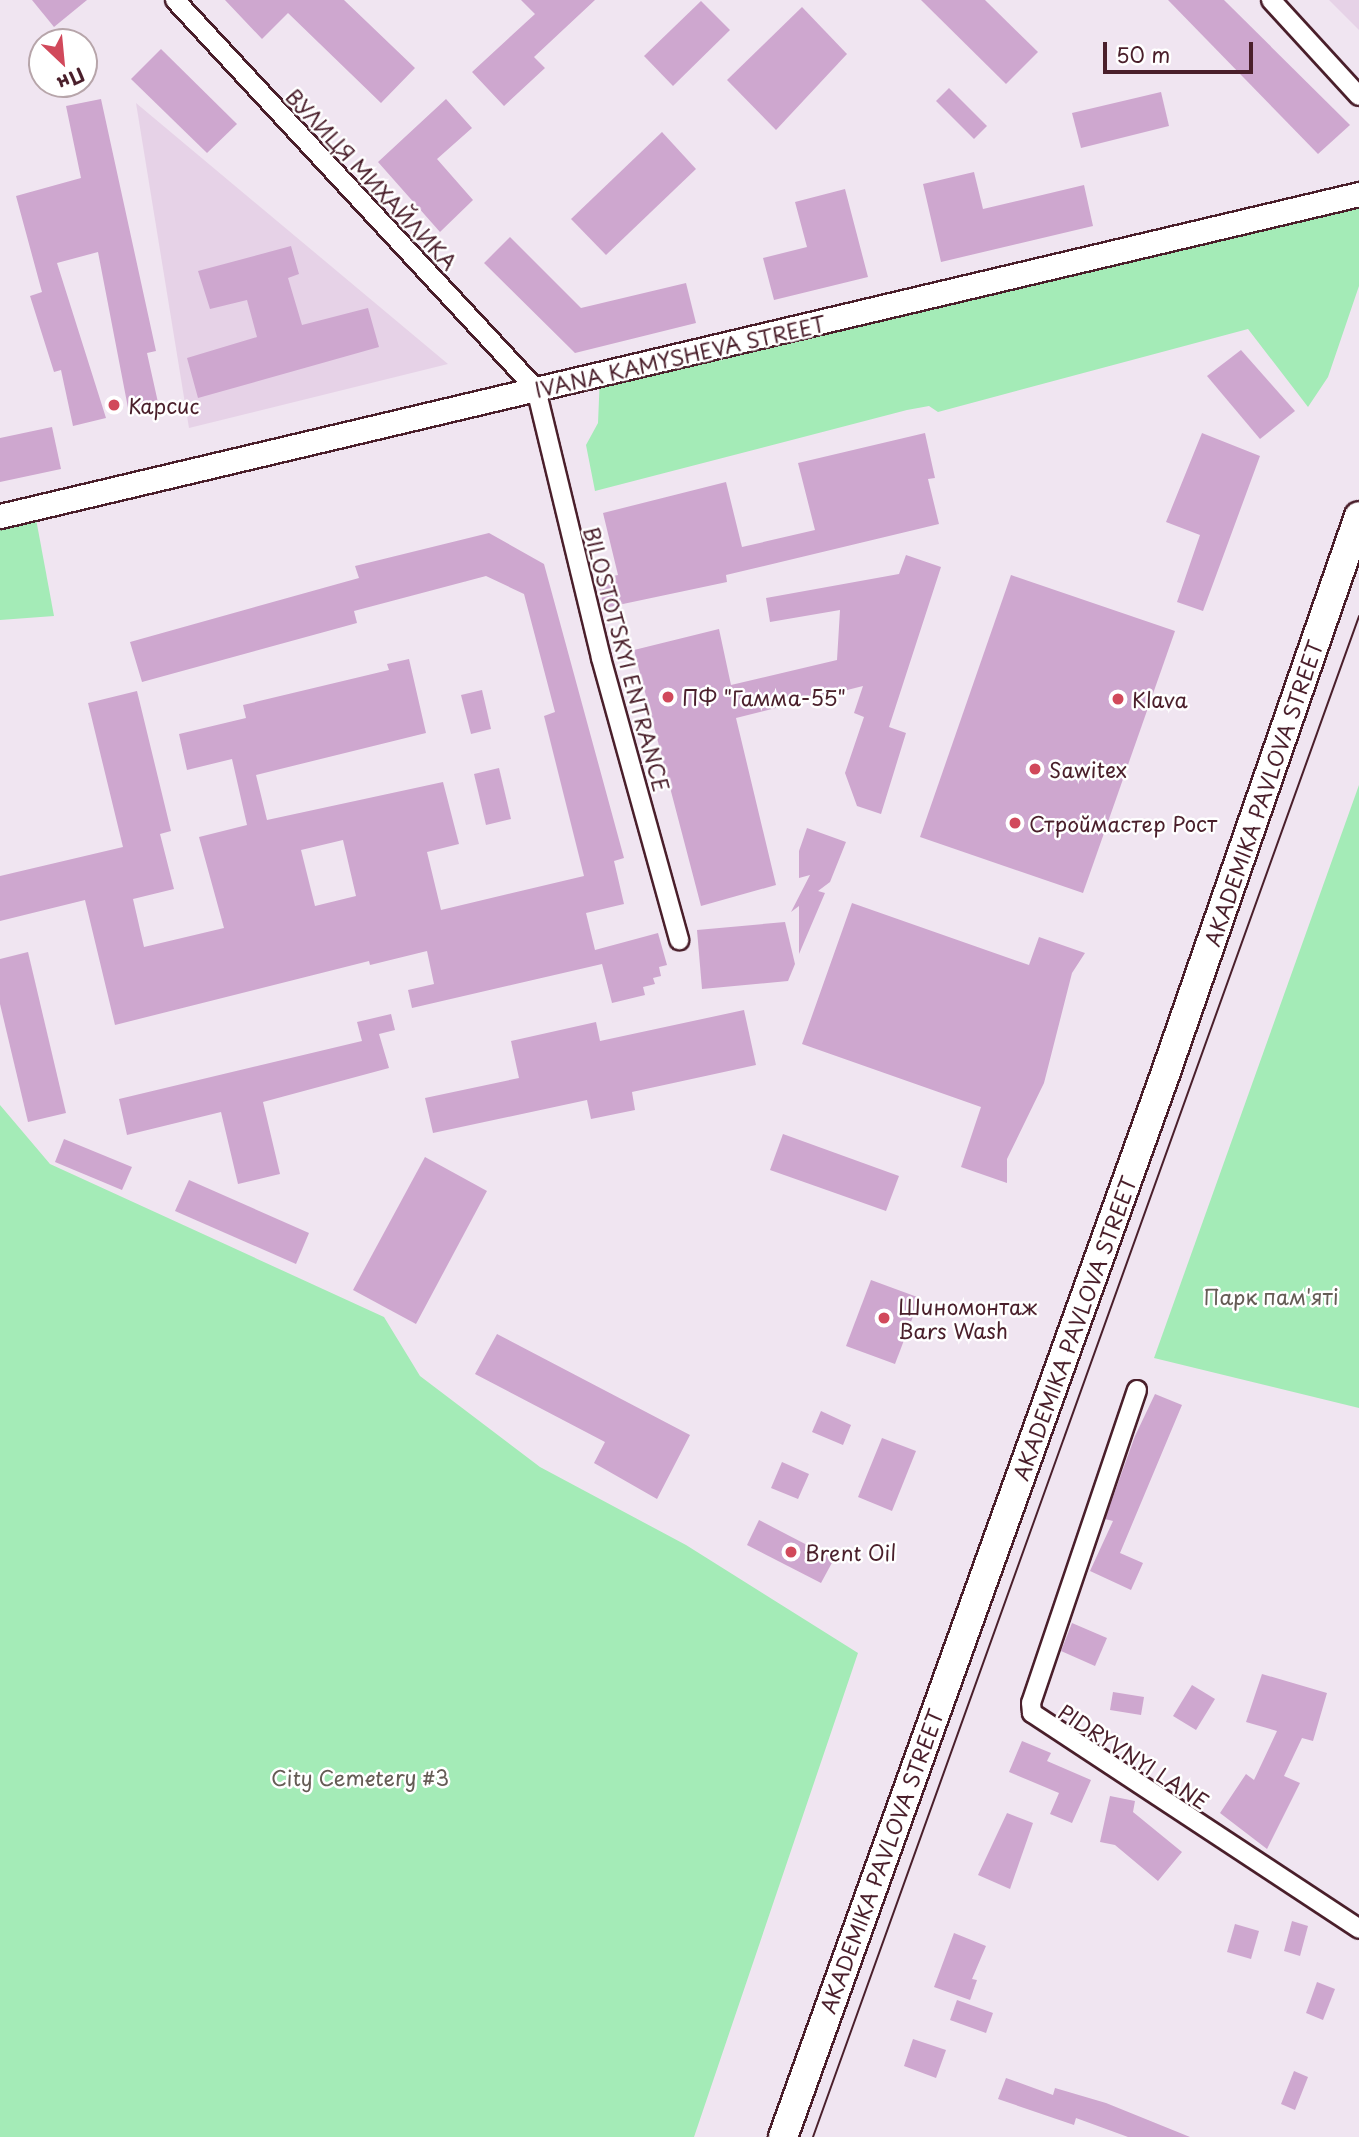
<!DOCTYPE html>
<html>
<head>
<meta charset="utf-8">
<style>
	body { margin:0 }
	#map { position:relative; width:1359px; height:2137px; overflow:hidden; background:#f0e5f1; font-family:"Playpen Sans",sans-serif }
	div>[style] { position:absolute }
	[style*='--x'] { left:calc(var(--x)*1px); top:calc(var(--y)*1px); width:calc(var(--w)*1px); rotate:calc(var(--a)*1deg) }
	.built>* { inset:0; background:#e6d2e7 }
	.green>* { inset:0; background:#a4ebb7 }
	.building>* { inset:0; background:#cea7cf }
	.roads { filter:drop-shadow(2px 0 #4a1f2b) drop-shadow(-2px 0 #4a1f2b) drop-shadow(0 2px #4a1f2b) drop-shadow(0 -2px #4a1f2b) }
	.minor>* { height:18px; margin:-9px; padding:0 9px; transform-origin:9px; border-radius:9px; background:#fff }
	.tertiary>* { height:23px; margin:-11.5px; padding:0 11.5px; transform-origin:11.5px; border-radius:11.5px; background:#fff }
	.primary>* { height:28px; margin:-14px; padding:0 14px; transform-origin:14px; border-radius:14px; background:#fff }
	.tram>* { height:2px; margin:-1px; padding:0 1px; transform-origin:1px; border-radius:1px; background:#4a1f2b }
	.dots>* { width:19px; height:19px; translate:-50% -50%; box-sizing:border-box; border:4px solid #fff; border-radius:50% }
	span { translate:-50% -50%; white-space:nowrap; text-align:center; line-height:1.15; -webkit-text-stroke:5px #fff; paint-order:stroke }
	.street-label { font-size:21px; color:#4a1f2b }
	.poi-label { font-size:21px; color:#4a1f2b }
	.left { translate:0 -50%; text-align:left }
	.park-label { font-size:21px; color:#655c55 }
	.north { position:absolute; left:28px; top:28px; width:70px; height:70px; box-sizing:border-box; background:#fff; border:2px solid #b7a5aa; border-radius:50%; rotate:154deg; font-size:19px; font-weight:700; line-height:28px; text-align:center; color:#4a1f2b }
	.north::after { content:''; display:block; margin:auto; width:24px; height:32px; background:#d1495b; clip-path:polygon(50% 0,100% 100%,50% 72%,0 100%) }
	.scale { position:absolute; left:1103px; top:42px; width:150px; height:32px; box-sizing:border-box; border:4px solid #4a1f2b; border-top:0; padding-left:9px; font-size:21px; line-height:24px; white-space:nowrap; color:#4a1f2b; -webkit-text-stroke:5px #fff; paint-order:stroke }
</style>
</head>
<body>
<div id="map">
	<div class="built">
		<i style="clip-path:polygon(1329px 0,1359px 0,1359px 30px)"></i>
		<i style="clip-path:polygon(136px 103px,448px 364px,189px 428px)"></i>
	</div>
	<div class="green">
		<i style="clip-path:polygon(1359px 194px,1359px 286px,1328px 377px,1308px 407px,1248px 329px,938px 412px,929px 406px,907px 410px,595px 491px,586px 445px,598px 423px,600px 375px)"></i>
		<i style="clip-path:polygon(34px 508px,54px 616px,0 620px,0 516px)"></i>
		<i style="clip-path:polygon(1359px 785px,1359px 1408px,1154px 1358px)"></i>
		<i style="clip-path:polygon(0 1105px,50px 1164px,384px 1317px,420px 1376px,540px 1467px,686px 1545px,858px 1653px,694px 2137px,0 2137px)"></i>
	</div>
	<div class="building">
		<i style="clip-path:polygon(32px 0,87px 0,54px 27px)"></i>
		<i style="clip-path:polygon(225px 0,344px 0,415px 68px,381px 103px,288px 13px,262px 39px)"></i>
		<i style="clip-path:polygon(521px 0,595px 0,534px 57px,545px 68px,504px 106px,472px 72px,535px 14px)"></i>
		<i style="clip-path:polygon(921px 0,985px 0,1038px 52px,1006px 84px)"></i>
		<i style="clip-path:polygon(1168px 0,1224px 0,1350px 125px,1318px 154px)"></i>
		<i style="clip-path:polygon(701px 1px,730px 30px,673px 86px,644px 56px)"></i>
		<i style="clip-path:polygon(802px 7px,847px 54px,776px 130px,727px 80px)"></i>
		<i style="clip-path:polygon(161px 49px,237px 124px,207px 153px,131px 79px)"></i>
		<i style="clip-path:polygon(949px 88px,987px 126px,974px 139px,936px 101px)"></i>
		<i style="clip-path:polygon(1161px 92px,1169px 126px,1081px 148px,1072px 113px)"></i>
		<i style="clip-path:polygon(101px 99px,156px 351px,147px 353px,159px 407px,129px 413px,98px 252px,57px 263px,106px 418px,73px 426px,61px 370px,54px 372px,30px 296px,42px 292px,16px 196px,81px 178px,66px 106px)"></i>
		<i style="clip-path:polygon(446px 99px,472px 128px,437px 159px,473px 200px,440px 232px,378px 162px)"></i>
		<i style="clip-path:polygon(662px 132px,696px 169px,606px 255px,571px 219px)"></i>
		<i style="clip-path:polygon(974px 172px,983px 209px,1084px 185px,1093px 226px,941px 262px,923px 184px)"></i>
		<i style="clip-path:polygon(845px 189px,868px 277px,774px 300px,763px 258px,807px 247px,795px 202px)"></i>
		<i style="clip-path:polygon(510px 237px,581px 308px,686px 283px,696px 323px,575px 353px,484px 263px)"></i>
		<i style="clip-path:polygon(291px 246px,299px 274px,288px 278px,302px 325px,368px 308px,379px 347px,198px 398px,187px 358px,257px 337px,247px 300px,210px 309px,198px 271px)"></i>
		<i style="clip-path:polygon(1241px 350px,1295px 411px,1260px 439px,1207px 376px)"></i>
		<i style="clip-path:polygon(52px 427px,61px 469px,0 482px,0 438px)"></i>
		<i style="clip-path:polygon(925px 433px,935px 478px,928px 479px,939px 524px,726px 575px,727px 582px,604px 608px,597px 579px,618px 575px,603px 513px,726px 482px,742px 547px,815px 530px,798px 463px)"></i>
		<i style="clip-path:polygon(1202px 433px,1260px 456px,1203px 611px,1177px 602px,1200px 535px,1166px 522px)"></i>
		<i style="clip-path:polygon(evenodd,489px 533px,544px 564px,624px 858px,614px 861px,624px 904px,586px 913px,595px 950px,658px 933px,667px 965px,659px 967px,661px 976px,653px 978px,655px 984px,643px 987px,645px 995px,612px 1003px,602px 964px,412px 1008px,408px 990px,434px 984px,427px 951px,370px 965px,369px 961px,115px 1025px,85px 900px,0 921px,0 876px,123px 847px,88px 703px,137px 691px,171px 831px,160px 834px,174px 889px,133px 899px,144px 947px,224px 928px,199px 837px,247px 825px,232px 759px,187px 770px,179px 734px,246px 718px,243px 705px,389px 670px,387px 664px,409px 659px,426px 733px,256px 775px,267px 820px,443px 782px,459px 844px,427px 852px,441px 910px,584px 876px,544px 716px,555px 712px,524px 594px,486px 576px,354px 611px,357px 623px,142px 682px,130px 642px,359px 578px,355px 566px,489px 533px,343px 840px,356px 896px,315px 906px,301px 850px,343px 840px)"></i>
		<i style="clip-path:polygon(906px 555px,941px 567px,889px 727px,906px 733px,881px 814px,857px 806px,845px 773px,864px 717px,854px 713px,863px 686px,736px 718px,776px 885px,701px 906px,634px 650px,719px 629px,731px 685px,837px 660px,840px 610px,770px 622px,766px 598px,899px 574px)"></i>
		<i style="clip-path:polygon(1011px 575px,1175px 631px,1083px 893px,920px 837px)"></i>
		<i style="clip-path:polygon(482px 690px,491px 729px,471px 734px,461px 695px)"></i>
		<i style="clip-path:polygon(499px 768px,511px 819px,486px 825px,474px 774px)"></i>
		<i style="clip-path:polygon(807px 828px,846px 842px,830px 882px,818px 891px,825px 893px,799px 954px,799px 906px,791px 912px,810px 875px,799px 878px,799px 851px)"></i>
		<i style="clip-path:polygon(852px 903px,1029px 965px,1039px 937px,1085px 953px,1072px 973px,1044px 1083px,1007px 1159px,1007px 1183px,961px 1167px,981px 1107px,802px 1044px)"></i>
		<i style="clip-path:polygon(785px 922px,795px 964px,788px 981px,702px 989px,697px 930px)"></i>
		<i style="clip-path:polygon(28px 952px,66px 1113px,28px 1122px,0 1004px,0 959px)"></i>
		<i style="clip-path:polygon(744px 1010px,756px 1065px,632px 1092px,635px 1110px,591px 1119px,587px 1100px,433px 1133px,425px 1098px,519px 1078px,511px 1041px,596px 1022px,600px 1041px)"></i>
		<i style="clip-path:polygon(391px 1014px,395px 1030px,379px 1034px,389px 1068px,263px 1102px,280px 1174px,238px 1184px,221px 1112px,127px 1135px,119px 1099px,362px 1041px,357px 1022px)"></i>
		<i style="clip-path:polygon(783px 1134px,899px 1176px,886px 1211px,770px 1170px)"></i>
		<i style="clip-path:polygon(64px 1139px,132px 1167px,122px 1190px,55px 1162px)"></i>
		<i style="clip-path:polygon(425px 1157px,487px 1191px,416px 1324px,353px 1290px)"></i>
		<i style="clip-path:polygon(189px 1180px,309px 1233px,296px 1264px,175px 1211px)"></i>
		<i style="clip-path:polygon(871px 1280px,920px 1298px,895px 1364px,846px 1346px)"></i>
		<i style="clip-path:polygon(497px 1334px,690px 1435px,657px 1499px,594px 1463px,605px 1442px,475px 1374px)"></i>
		<i style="clip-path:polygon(1155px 1394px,1182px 1405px,1120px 1553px,1143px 1563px,1131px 1590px,1090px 1571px,1113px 1521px,1105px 1519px,1135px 1436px)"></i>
		<i style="clip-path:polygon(821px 1411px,851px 1425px,843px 1445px,812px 1432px)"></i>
		<i style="clip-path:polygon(882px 1438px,916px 1451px,892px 1511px,858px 1497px)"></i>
		<i style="clip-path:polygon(782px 1462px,809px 1474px,798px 1499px,771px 1488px)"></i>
		<i style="clip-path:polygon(759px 1520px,834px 1559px,821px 1583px,747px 1545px)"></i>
		<i style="clip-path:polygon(1072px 1623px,1107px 1638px,1095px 1666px,1061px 1651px)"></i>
		<i style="clip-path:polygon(1262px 1674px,1327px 1693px,1313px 1741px,1302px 1738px,1284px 1776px,1300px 1783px,1267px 1849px,1220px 1813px,1246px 1774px,1254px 1780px,1277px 1731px,1246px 1722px)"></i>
		<i style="clip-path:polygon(1192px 1685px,1215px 1699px,1196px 1730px,1173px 1716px)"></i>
		<i style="clip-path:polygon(1113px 1692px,1144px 1697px,1141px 1715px,1110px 1710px)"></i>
		<i style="clip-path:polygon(1022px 1741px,1051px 1753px,1047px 1761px,1091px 1780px,1072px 1823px,1050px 1814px,1059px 1793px,1009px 1772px)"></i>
		<i style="clip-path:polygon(1110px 1796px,1135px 1801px,1133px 1812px,1182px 1852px,1158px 1881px,1115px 1845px,1100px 1842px)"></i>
		<i style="clip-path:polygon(1007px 1813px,1033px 1823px,1010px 1889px,978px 1875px)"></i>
		<i style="clip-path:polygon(1292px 1921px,1308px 1926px,1300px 1956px,1284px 1951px)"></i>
		<i style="clip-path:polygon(1235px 1924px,1259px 1931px,1251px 1959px,1227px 1952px)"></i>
		<i style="clip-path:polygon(954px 1933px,986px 1946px,972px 1979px,977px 1980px,970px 2000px,934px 1987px)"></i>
		<i style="clip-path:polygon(1317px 1982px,1335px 1989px,1323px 2020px,1306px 2013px)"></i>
		<i style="clip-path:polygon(957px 2000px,993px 2013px,986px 2033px,950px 2020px)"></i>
		<i style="clip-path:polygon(913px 2039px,946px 2050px,936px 2078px,904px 2066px)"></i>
		<i style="clip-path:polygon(1294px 2071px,1308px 2077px,1295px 2110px,1281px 2104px)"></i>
		<i style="clip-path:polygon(1006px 2078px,1053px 2095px,1055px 2088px,1106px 2103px,1190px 2137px,1128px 2137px,1076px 2118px,1074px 2125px,998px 2099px)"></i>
	</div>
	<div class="roads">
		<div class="minor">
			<i style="--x:175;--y:0;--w:531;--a:47.14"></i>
			<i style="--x:536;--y:389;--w:277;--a:76.4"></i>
			<i style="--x:601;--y:658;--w:293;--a:74.5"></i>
			<i style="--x:1271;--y:0;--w:130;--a:47.5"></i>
			<i style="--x:1137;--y:1390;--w:330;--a:108.7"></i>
			<i style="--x:1031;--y:1703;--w:10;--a:84"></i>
			<i style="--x:1032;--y:1713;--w:392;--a:33.4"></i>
		</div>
		<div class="tertiary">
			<i style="--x:0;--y:516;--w:1397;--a:-13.33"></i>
		</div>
		<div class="primary">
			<i style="--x:783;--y:2137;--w:1135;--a:-70.22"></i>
			<i style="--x:1167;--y:1069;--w:585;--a:-70.85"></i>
		</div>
	</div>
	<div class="tram">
		<i style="--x:813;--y:2137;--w:1616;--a:-70.25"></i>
	</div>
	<div class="dots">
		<i style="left:114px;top:405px;background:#d1495b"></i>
		<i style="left:668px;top:697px;background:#d1495b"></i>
		<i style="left:1118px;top:699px;background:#d1495b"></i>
		<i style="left:1035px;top:769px;background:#d1495b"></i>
		<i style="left:1015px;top:823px;background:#d1495b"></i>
		<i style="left:884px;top:1318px;background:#d1495b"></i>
		<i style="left:791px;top:1552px;background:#d1495b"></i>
	</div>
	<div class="street-label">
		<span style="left:372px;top:179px;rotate:47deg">ВУЛИЦЯ МИХАЙЛИКА</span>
		<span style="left:680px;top:356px;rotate:-13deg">IVANA KAMYSHEVA STREET</span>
		<span style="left:627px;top:659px;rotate:75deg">BILOSTOTSKYI ENTRANCE</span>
		<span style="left:1263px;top:793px;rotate:-71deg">AKADEMIKA PAVLOVA STREET</span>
		<span style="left:1074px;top:1328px;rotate:-70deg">AKADEMIKA PAVLOVA STREET</span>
		<span style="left:1134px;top:1756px;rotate:33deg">PIDRYVNYI LANE</span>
		<span style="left:881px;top:1861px;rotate:-70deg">AKADEMIKA PAVLOVA STREET</span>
	</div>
	<div class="poi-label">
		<span class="left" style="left:128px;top:405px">Карсис</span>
		<span class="left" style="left:682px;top:697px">ПФ "Гамма-55"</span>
		<span class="left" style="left:1132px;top:699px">Klava</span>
		<span class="left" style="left:1049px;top:769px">Sawitex</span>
		<span class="left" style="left:1029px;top:823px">Строймастер Рост</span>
		<span class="left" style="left:898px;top:1318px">Шиномонтаж<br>Bars Wash</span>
		<span class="left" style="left:805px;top:1552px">Brent Oil</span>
	</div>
	<div class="park-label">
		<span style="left:1271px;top:1296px">Парк пам'яті</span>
		<span style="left:360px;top:1777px">City Cemetery #3</span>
	</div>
	<div class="north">Пн</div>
	<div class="scale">50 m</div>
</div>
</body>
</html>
